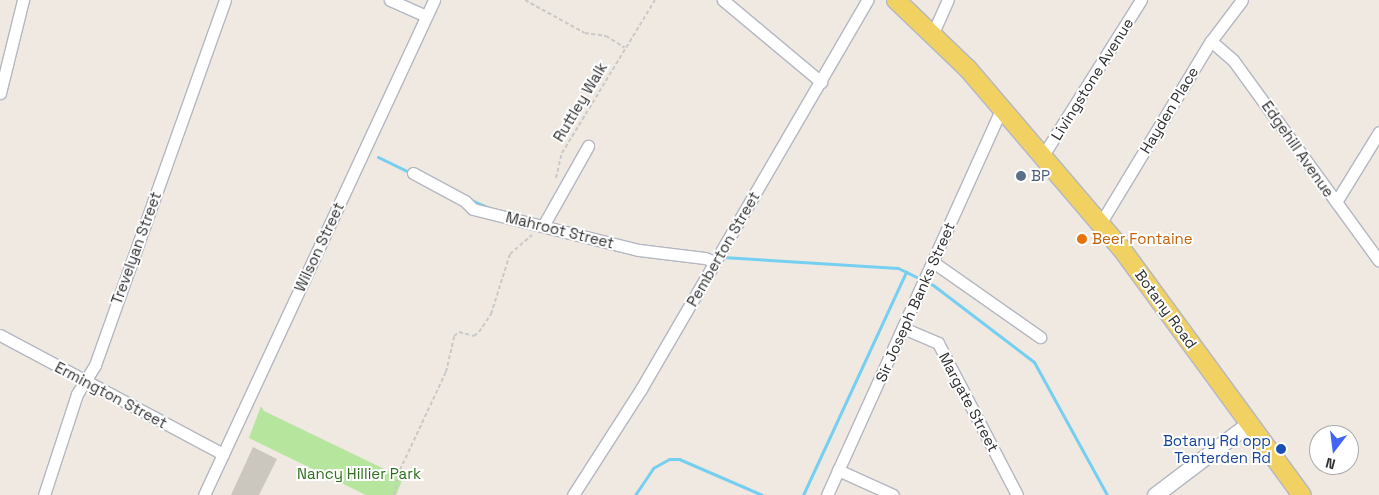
<!DOCTYPE html>
<html>
<head>
<meta charset="utf-8">
<style>
	body { margin:0 }
	#map { position:relative; width:1379px; height:495px; overflow:hidden; background:#efe9e1; font-family:"Space Grotesk",sans-serif }
	div>[style] { position:absolute }
	[style*='--x'] { left:calc(var(--x)*1px); top:calc(var(--y)*1px); width:calc(var(--w)*1px); rotate:calc(var(--a)*1deg) }
	.green>* { inset:0; background:#b6e59e }
	.stream>* { height:3px; margin:-1.5px; padding:0 1.5px; transform-origin:1.5px; border-radius:1.5px; background:#75cff0 }
	.building>* { inset:0; background:#cbc7bf }
	.path>* { height:2px; margin-top:-1px; transform-origin:0; background:repeating-linear-gradient(90deg,#c9c9c9 0 4px,transparent 0 6.5px) }
	.roads { filter:drop-shadow(1px 0 #b4b7c1) drop-shadow(-1px 0 #b4b7c1) drop-shadow(0 1px #b4b7c1) drop-shadow(0 -1px #b4b7c1) }
	.street>* { height:11px; margin:-5.5px; padding:0 5.5px; transform-origin:5.5px; border-radius:5.5px; background:#fff }
	.secondary>* { height:15px; margin:-7.5px; padding:0 7.5px; transform-origin:7.5px; border-radius:7.5px; background:#fff }
	.primary>* { height:18px; margin:-9px; padding:0 9px; transform-origin:9px; border-radius:9px; background:#f2d163 }
	.dots>* { width:14px; height:14px; translate:-50% -50%; box-sizing:border-box; border:2px solid #fff; border-radius:50% }
	span { translate:-50% -50%; white-space:nowrap; text-align:center; line-height:1.15; -webkit-text-stroke:4px #fff; paint-order:stroke }
	.street-label { font-size:15px; color:#2e2e2e }
	.service-label { font-size:15px; color:#4e5e75 }
	.left { translate:0 -50%; text-align:left }
	.food-label { font-size:15px; color:#c56008 }
	.transit-label { font-size:15px; color:#164399 }
	.right { translate:-100% -50%; text-align:right }
	.park-label { font-size:15px; color:#2c6e1b }
	.north { position:absolute; left:1309px; top:425px; width:50px; height:50px; box-sizing:border-box; background:#fff; border:1px solid #ababab; border-radius:50%; rotate:195deg; font-size:14px; font-weight:700; line-height:20px; text-align:center; color:#2e2e2e }
	.north::after { content:''; display:block; margin:auto; width:18px; height:22px; background:#4264fb; clip-path:polygon(50% 0,100% 100%,50% 72%,0 100%) }
</style>
</head>
<body>
<div id="map">
	<div class="green">
		<i style="clip-path:polygon(261px 406px,264px 411px,403px 478px,396px 495px,366px 495px,249px 438px)"></i>
	</div>
	<div class="stream">
		<i style="--x:378;--y:157;--w:37;--a:26"></i>
		<i style="--x:469;--y:199;--w:22;--a:24"></i>
		<i style="--x:722;--y:257;--w:176;--a:3.6"></i>
		<i style="--x:898;--y:268;--w:39;--a:26"></i>
		<i style="--x:933;--y:285;--w:127;--a:37.3"></i>
		<i style="--x:1034;--y:362;--w:152;--a:61.2"></i>
		<i style="--x:635;--y:495;--w:32;--a:-56"></i>
		<i style="--x:653;--y:468;--w:18;--a:-29"></i>
		<i style="--x:669;--y:459;--w:10;--a:0"></i>
		<i style="--x:679;--y:459;--w:90;--a:23.4"></i>
		<i style="--x:803;--y:495;--w:246;--a:-65.2"></i>
	</div>
	<div class="building">
		<i style="clip-path:polygon(253px 447px,277px 459px,259px 495px,231px 495px)"></i>
	</div>
	<div class="path">
		<i style="--x:525;--y:0;--w:68;--a:28.8"></i>
		<i style="--x:585;--y:33;--w:21;--a:8"></i>
		<i style="--x:606;--y:36;--w:22;--a:32"></i>
		<i style="--x:556;--y:178;--w:26;--a:-77"></i>
		<i style="--x:562;--y:153;--w:179;--a:-58.7"></i>
		<i style="--x:394;--y:495;--w:26;--a:-77"></i>
		<i style="--x:400;--y:470;--w:108;--a:-64.9"></i>
		<i style="--x:446;--y:372;--w:37;--a:-77"></i>
		<i style="--x:454;--y:336;--w:6;--a:-39"></i>
		<i style="--x:459;--y:332;--w:16;--a:15"></i>
		<i style="--x:474;--y:336;--w:6;--a:-39"></i>
		<i style="--x:479;--y:332;--w:22;--a:-56"></i>
		<i style="--x:491;--y:314;--w:63;--a:-72.4"></i>
		<i style="--x:510;--y:254;--w:29;--a:-41"></i>
	</div>
	<div class="roads">
		<div class="street">
			<i style="--x:390;--y:0;--w:39;--a:24"></i>
			<i style="--x:723;--y:0;--w:128;--a:39.9"></i>
			<i style="--x:933;--y:33;--w:36;--a:-66"></i>
			<i style="--x:1211;--y:41;--w:29;--a:41"></i>
			<i style="--x:1233;--y:60;--w:248;--a:54"></i>
			<i style="--x:0;--y:93;--w:96;--a:-76.1"></i>
			<i style="--x:1042;--y:157;--w:186;--a:-57.8"></i>
			<i style="--x:413;--y:173;--w:59;--a:28.3"></i>
			<i style="--x:465;--y:201;--w:11;--a:45"></i>
			<i style="--x:473;--y:209;--w:171;--a:13.9"></i>
			<i style="--x:639;--y:250;--w:66;--a:6.9"></i>
			<i style="--x:705;--y:258;--w:11;--a:22"></i>
			<i style="--x:1336;--y:202;--w:82;--a:-58.4"></i>
			<i style="--x:1100;--y:224;--w:214;--a:-58.8"></i>
			<i style="--x:1211;--y:41;--w:51;--a:-52.9"></i>
			<i style="--x:543;--y:226;--w:92;--a:-60.6"></i>
			<i style="--x:933;--y:262;--w:131;--a:35"></i>
			<i style="--x:903;--y:328;--w:38;--a:23"></i>
			<i style="--x:938;--y:343;--w:171;--a:62.5"></i>
			<i style="--x:0;--y:335;--w:253;--a:28.1"></i>
			<i style="--x:838;--y:470;--w:60;--a:24.4"></i>
			<i style="--x:44;--y:495;--w:106;--a:-71.9"></i>
			<i style="--x:77;--y:394;--w:34;--a:-58"></i>
			<i style="--x:95;--y:365;--w:387;--a:-70.4"></i>
			<i style="--x:204;--y:495;--w:546;--a:-65.08"></i>
			<i style="--x:573;--y:495;--w:126;--a:-57.3"></i>
			<i style="--x:641;--y:389;--w:450;--a:-59.8"></i>
			<i style="--x:827;--y:495;--w:425;--a:-65.7"></i>
		</div>
		<div class="secondary">
			<i style="--x:1155;--y:495;--w:119;--a:-37.2"></i>
		</div>
		<div class="primary">
			<i style="--x:896;--y:0;--w:100;--a:43.8"></i>
			<i style="--x:968;--y:69;--w:235;--a:49.5"></i>
			<i style="--x:1121;--y:248;--w:306;--a:53.8"></i>
		</div>
	</div>
	<div class="dots">
		<i style="left:1021px;top:176px;background:#5c6f8a"></i>
		<i style="left:1082px;top:239px;background:#e8710a"></i>
		<i style="left:1281px;top:449px;background:#1a4fb4"></i>
	</div>
	<div class="street-label">
		<span style="left:1092px;top:79px;rotate:-58deg">Livingstone Avenue</span>
		<span style="left:580px;top:102px;rotate:-59deg">Ruttley Walk</span>
		<span style="left:1169px;top:110px;rotate:-59deg">Hayden Place</span>
		<span style="left:1298px;top:149px;rotate:55deg">Edgehill Avenue</span>
		<span style="left:560px;top:230px;rotate:14deg">Mahroot Street</span>
		<span style="left:319px;top:247px;rotate:-65deg">Wilson Street</span>
		<span style="left:136px;top:248px;rotate:-70deg">Trevelyan Street</span>
		<span style="left:723px;top:249px;rotate:-60deg">Pemberton Street</span>
		<span style="left:915px;top:302px;rotate:-66deg">Sir Joseph Banks Street</span>
		<span style="left:1166px;top:309px;rotate:54deg">Botany Road</span>
		<span style="left:111px;top:395px;rotate:28deg">Ermington Street</span>
		<span style="left:969px;top:402px;rotate:62deg">Margate Street</span>
	</div>
	<div class="service-label">
		<span class="left" style="left:1031px;top:176px">BP</span>
	</div>
	<div class="food-label">
		<span class="left" style="left:1092px;top:239px">Beer Fontaine</span>
	</div>
	<div class="transit-label">
		<span class="right" style="left:1271px;top:449px">Botany Rd opp<br>Tenterden Rd</span>
	</div>
	<div class="park-label">
		<span style="left:359px;top:474px">Nancy Hillier Park</span>
	</div>
	<div class="north">N</div>
</div>
</body>
</html>
